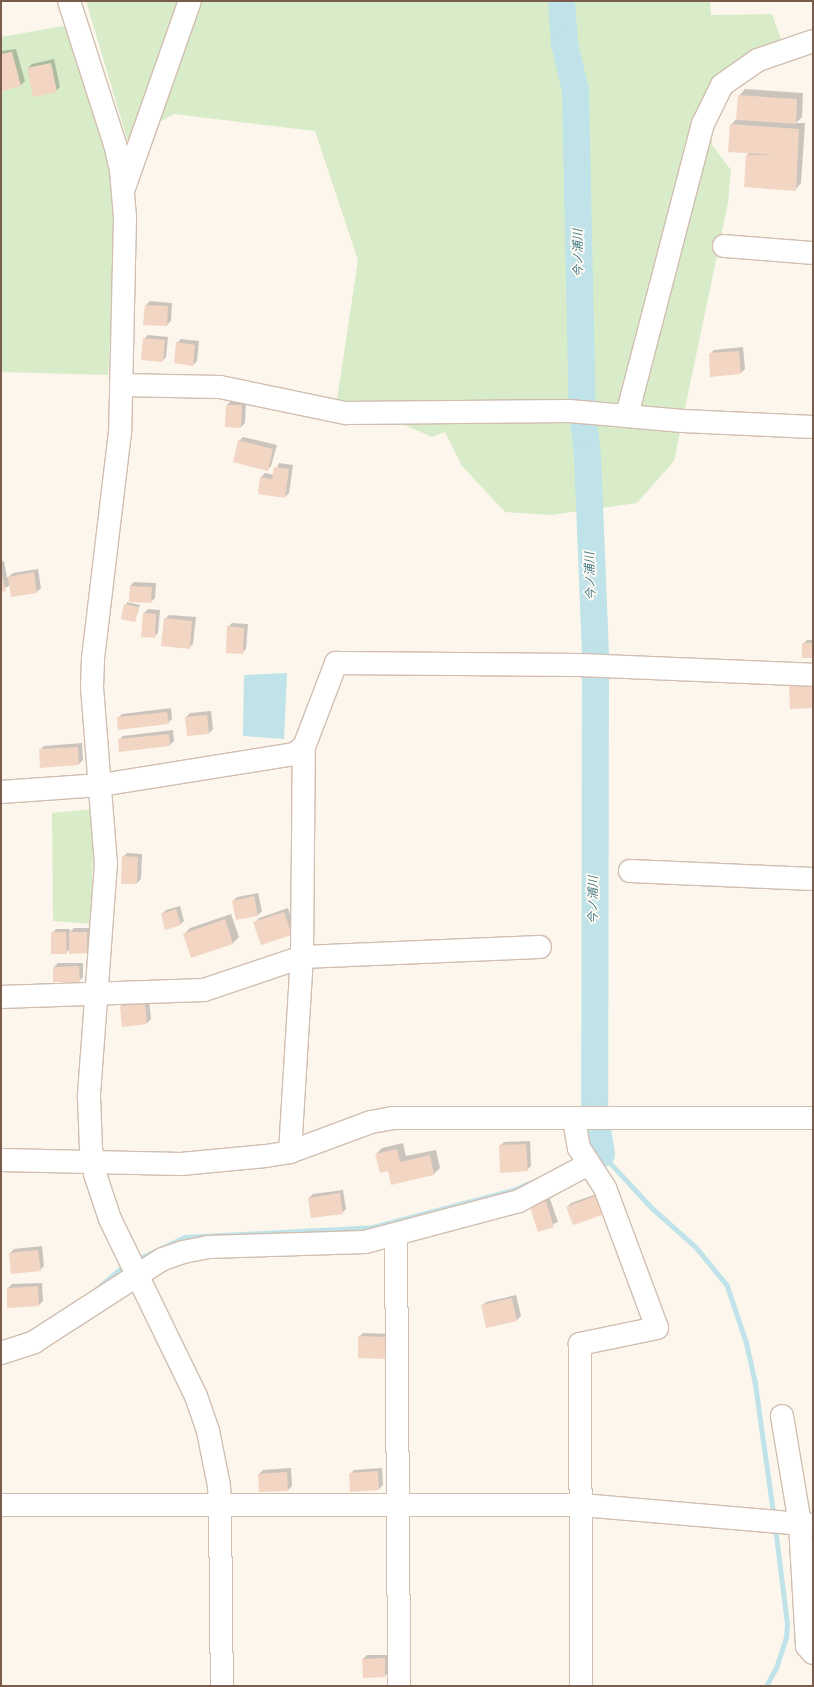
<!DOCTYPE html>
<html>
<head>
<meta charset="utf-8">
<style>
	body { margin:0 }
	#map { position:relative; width:814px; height:1687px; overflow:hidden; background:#fdf6ec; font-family:"Work Sans","Noto Sans JP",sans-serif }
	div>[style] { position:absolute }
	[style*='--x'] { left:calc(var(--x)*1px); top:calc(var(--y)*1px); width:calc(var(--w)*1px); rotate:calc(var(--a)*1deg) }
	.green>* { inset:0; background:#d8ecc9 }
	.water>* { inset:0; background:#bfe3e8 }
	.shadow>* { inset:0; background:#0003 }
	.stream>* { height:4.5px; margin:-2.25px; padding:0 2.25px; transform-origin:2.25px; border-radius:2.25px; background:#bfe3e8 }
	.river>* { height:27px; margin:-13.5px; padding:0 13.5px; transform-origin:13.5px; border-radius:13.5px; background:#bfe3e8 }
	.building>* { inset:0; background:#f3d5c3 }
	.roads { filter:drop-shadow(1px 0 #d1beb0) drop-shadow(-1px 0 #d1beb0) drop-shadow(0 1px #d1beb0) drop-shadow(0 -1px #d1beb0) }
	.minor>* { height:22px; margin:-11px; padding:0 11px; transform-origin:11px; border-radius:11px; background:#fff }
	span { translate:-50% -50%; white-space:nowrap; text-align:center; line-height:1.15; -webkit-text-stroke:3.5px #fffaf3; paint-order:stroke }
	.water-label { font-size:12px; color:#437c86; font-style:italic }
	.frame { position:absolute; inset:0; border:2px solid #7a5c4d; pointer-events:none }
</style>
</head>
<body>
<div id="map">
	<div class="green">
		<i style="clip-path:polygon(86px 1px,710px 1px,711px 15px,772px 14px,785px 50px,713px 87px,712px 145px,731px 170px,728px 203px,674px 461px,637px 503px,551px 515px,505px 512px,462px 466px,445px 432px,432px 437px,377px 413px,337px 399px,358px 260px,315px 131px,174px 114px,127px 139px)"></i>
		<i style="clip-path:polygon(69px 25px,100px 98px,119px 202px,108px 375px,1px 372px,1px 37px)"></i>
		<i style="clip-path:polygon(94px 809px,91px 924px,53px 921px,52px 813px)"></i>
	</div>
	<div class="water">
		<i style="clip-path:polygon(287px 673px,284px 739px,243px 736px,244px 675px)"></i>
	</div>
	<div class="shadow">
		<i style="clip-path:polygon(16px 49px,25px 81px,21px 85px,2px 90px,1px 51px)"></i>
		<i style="clip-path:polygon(54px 59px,60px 87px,56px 91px,28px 68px,32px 64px)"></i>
		<i style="clip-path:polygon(745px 89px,803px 93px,802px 117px,796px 123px,805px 123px,801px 183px,795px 190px,747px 155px,749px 153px,731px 125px,737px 118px,739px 96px)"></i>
		<i style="clip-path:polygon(150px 301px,172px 303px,171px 321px,167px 325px,146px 305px)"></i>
		<i style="clip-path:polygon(148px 335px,168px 337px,166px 357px,162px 361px,144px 339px)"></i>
		<i style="clip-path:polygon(181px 339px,199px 341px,197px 361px,193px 365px,177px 343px)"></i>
		<i style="clip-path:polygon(743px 347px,745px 369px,741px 373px,710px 354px,714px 350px)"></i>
		<i style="clip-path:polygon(231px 401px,246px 402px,245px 423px,241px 427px,227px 405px)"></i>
		<i style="clip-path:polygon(243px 437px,277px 445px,271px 466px,267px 470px,239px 441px)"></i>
		<i style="clip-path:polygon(279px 463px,293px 465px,289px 493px,285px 497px,261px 477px,265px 473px,274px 475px)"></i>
		<i style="clip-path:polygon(4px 561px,7px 578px,13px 573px,38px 569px,41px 588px,37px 592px,12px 596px,10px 585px,1px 591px,1px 562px)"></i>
		<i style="clip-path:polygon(134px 582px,156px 583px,155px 598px,151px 602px,130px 601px,130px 586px)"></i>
		<i style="clip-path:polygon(127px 602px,140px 605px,135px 621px,122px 618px)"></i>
		<i style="clip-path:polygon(148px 609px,160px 610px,158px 633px,154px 637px,144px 613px)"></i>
		<i style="clip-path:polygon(169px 615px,196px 617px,193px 644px,189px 648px,165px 619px)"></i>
		<i style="clip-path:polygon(232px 623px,248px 624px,246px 649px,242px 653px,228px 627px)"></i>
		<i style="clip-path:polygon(807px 640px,813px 640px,813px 657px,803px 644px)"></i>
		<i style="clip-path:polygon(171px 708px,172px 719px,168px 723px,118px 718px,122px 714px)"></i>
		<i style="clip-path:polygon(211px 711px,213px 729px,209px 733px,186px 717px,190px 713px)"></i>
		<i style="clip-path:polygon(173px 730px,174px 741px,170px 745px,120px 751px,119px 740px,123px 736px)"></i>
		<i style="clip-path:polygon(82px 743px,83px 760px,79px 764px,40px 750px,44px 746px)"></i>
		<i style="clip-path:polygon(127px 853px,142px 854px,141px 879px,137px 883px,123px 857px)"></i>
		<i style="clip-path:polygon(258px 893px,262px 911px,258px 915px,233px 901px,237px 897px)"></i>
		<i style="clip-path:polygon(180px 906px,184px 921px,180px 925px,162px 914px,166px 910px)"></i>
		<i style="clip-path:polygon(288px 908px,295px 930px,291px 934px,255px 922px,259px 918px)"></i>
		<i style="clip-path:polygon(231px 914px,239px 937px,233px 943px,192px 957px,184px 934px,190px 928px)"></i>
		<i style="clip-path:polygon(74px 928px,90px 928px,91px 948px,87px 952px,70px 949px,66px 953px,52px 933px,56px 929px,70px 929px,70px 932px)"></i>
		<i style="clip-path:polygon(58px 963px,83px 963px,83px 977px,79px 981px,54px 967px)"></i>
		<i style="clip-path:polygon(149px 1000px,151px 1019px,147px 1023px,121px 1006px,125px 1002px)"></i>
		<i style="clip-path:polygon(530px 1141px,531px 1166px,527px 1170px,500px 1146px,504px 1142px)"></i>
		<i style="clip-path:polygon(403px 1143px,406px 1156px,436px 1150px,440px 1168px,434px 1174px,376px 1154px,382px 1148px)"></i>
		<i style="clip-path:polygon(343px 1190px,346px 1209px,342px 1213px,309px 1198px,313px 1194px)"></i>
		<i style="clip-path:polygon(602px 1192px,608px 1209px,567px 1207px,571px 1203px)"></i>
		<i style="clip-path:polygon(549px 1196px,558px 1222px,539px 1231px,535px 1200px)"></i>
		<i style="clip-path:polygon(42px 1246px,44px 1266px,40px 1270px,10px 1253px,14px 1249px)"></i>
		<i style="clip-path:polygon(42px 1283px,43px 1301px,39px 1305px,8px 1288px,12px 1284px)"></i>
		<i style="clip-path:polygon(516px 1295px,521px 1316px,517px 1320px,487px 1327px,482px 1306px,486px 1302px)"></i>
		<i style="clip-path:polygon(363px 1333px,392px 1334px,387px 1358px,359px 1337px)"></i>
		<i style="clip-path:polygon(291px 1468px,292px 1486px,288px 1490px,259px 1474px,263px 1470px)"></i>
		<i style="clip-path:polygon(382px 1468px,383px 1485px,379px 1489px,351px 1491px,350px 1474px,354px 1470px)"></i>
		<i style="clip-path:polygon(367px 1655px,388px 1655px,389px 1672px,385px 1676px,363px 1659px)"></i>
	</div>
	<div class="stream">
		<i style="--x:591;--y:1157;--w:11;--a:-22"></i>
		<i style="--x:601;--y:1153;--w:76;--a:47.1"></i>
		<i style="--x:653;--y:1209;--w:56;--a:41.4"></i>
		<i style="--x:695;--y:1246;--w:50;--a:50.6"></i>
		<i style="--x:727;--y:1285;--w:59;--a:71.3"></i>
		<i style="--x:746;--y:1341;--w:41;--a:77.3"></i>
		<i style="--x:755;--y:1381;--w:136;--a:82"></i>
		<i style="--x:136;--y:1260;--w:54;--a:-25.1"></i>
		<i style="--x:185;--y:1237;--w:188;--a:-3"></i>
		<i style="--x:373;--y:1227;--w:145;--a:-14.8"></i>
		<i style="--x:513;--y:1190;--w:25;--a:-23"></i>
		<i style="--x:93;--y:1292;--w:43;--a:-40.3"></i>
		<i style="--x:766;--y:1686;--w:21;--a:-61"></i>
		<i style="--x:776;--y:1668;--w:32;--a:-72"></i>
		<i style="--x:786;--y:1638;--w:14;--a:-86"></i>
		<i style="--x:787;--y:1624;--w:97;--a:-97.1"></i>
	</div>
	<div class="river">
		<i style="--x:561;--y:1;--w:42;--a:85.9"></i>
		<i style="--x:564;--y:43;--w:48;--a:76.8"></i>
		<i style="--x:575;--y:90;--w:323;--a:88.8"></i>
		<i style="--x:582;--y:413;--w:42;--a:83.2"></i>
		<i style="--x:587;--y:455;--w:201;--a:87.7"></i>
		<i style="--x:595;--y:656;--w:454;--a:90.1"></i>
		<i style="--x:594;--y:1110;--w:44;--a:80.8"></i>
	</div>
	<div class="building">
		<i style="clip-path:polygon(12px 52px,21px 86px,2px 91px,1px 54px)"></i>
		<i style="clip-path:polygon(51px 63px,57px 92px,33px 97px,27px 68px)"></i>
		<i style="clip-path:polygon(738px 95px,797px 99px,796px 124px,736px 120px)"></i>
		<i style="clip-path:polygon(730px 124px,799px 129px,796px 191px,744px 187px,746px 155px,774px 155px,728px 152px)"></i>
		<i style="clip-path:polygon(145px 305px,168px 306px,167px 326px,143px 325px)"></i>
		<i style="clip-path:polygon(143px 338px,165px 340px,163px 362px,141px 360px)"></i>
		<i style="clip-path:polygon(176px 342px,195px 345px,193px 366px,174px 363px)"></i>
		<i style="clip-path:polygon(739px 351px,741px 374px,710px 377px,709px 353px)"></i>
		<i style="clip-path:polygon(226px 405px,242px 405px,241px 428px,225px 427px)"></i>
		<i style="clip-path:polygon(238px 440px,273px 449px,268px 471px,233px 462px)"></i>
		<i style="clip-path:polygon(274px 467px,289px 469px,285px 498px,258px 494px,260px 477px,272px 479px)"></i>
		<i style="clip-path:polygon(1px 572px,6px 591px,1px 592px)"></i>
		<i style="clip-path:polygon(34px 572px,37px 593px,11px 597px,8px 577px)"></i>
		<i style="clip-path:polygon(130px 586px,152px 587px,151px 603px,129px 602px)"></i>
		<i style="clip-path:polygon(124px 604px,139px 607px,135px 622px,121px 619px)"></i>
		<i style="clip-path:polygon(143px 613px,156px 614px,155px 638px,141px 637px)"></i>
		<i style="clip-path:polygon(164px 618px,192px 621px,190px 649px,161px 646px)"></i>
		<i style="clip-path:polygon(227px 626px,244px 628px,243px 654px,226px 653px)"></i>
		<i style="clip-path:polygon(802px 643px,813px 643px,813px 658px,802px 658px)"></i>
		<i style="clip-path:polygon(813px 684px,813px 708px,790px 709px,789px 685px)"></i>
		<i style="clip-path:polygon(167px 712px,169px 724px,118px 730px,117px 717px)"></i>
		<i style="clip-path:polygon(207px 715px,209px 734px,187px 736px,185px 717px)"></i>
		<i style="clip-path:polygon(169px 734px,170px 746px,119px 752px,118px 739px)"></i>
		<i style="clip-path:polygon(78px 747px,79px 765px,40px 768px,39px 749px)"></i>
		<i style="clip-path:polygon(122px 856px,138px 857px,137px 884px,121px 884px)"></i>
		<i style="clip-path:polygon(254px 896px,258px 916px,236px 920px,232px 901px)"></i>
		<i style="clip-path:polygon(176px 909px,181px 925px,165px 930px,161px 914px)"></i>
		<i style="clip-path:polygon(284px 912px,292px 935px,261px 945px,253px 922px)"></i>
		<i style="clip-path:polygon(225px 919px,233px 944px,191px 958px,183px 934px)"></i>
		<i style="clip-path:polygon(51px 932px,66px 932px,67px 954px,51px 954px)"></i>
		<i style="clip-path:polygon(69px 932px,87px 932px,87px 953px,69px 954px)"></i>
		<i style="clip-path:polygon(79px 966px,80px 982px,53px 982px,53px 967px)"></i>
		<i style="clip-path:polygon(145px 1004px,147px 1024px,122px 1027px,120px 1006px)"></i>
		<i style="clip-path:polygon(526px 1144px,528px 1171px,500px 1173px,499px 1145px)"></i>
		<i style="clip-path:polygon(397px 1149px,400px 1162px,430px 1155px,434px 1175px,391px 1185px,388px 1171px,380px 1173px,375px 1154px)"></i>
		<i style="clip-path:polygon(340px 1193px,343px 1214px,311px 1218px,308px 1198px)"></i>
		<i style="clip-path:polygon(598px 1195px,605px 1214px,573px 1225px,566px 1207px)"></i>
		<i style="clip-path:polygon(545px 1199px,554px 1227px,538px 1232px,529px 1204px)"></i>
		<i style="clip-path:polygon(38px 1250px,41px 1271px,11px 1274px,9px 1253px)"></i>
		<i style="clip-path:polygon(38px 1286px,39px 1306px,7px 1308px,7px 1288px)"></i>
		<i style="clip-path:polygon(512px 1298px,517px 1321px,486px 1328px,481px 1305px)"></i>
		<i style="clip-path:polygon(358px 1336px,388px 1337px,387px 1359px,358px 1358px)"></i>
		<i style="clip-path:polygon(378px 1471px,379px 1490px,350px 1492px,349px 1473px)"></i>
		<i style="clip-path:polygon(287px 1472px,288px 1491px,259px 1492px,258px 1474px)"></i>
		<i style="clip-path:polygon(385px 1658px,385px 1677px,363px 1678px,362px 1659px)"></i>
	</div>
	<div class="roads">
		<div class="minor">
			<i style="--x:69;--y:1;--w:150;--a:72.2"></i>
			<i style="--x:115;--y:144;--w:27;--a:77"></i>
			<i style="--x:121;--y:170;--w:48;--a:85.2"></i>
			<i style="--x:125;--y:218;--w:214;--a:91.3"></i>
			<i style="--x:120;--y:432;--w:229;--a:96.8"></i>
			<i style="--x:93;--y:659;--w:28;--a:92"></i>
			<i style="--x:92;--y:687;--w:177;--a:85.5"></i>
			<i style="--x:106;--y:863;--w:235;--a:94.2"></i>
			<i style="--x:89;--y:1097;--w:51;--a:87.8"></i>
			<i style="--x:91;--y:1148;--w:26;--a:81"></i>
			<i style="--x:95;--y:1174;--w:47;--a:71.6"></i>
			<i style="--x:110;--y:1219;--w:197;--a:64.1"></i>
			<i style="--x:196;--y:1396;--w:37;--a:71"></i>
			<i style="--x:208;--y:1431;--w:56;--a:78.7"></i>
			<i style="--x:219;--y:1486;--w:22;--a:87"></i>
			<i style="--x:220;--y:1508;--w:178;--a:89.4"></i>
			<i style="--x:124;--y:188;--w:198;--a:-70.6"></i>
			<i style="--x:724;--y:246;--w:89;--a:4.5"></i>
			<i style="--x:121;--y:385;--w:99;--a:1.2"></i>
			<i style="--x:220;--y:387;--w:129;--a:11.7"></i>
			<i style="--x:346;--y:413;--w:223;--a:-0.5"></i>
			<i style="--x:569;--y:411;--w:114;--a:5"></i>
			<i style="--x:683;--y:421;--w:130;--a:2.6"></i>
			<i style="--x:627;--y:415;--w:301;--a:-75.4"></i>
			<i style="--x:703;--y:124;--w:43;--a:-64"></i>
			<i style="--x:722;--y:85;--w:44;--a:-34.8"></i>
			<i style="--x:758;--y:60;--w:58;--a:-19.1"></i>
			<i style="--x:1;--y:792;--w:100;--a:-4"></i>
			<i style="--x:101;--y:785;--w:195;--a:-9.1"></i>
			<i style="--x:294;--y:754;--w:12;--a:-35"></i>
			<i style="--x:304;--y:747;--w:90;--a:-69.1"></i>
			<i style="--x:336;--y:663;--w:243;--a:0.5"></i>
			<i style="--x:579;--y:665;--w:234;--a:2.4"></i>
			<i style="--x:630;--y:871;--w:183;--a:2.5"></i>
			<i style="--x:1;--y:997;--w:203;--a:-2"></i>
			<i style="--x:204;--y:990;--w:103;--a:-18.6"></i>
			<i style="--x:302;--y:957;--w:238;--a:-2.4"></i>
			<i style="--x:574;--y:1120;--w:28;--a:80"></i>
			<i style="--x:579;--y:1148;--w:48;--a:57"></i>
			<i style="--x:605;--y:1188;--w:149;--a:69.6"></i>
			<i style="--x:657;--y:1328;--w:79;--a:168.3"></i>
			<i style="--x:580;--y:1344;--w:342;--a:89.8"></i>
			<i style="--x:290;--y:1152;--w:195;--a:-86.5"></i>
			<i style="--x:302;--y:957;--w:210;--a:-89.5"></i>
			<i style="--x:1;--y:1160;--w:180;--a:1.3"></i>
			<i style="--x:181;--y:1164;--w:85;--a:-5.4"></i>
			<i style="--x:266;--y:1156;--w:24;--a:-9"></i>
			<i style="--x:290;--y:1152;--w:86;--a:-20.3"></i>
			<i style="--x:371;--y:1122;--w:22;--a:-10"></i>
			<i style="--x:393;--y:1118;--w:420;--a:0"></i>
			<i style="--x:396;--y:1236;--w:450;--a:89.6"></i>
			<i style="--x:1;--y:1353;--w:35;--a:-18"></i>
			<i style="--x:34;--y:1342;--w:153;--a:-32.8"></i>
			<i style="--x:163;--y:1259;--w:21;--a:-19"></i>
			<i style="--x:183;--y:1252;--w:25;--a:-11"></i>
			<i style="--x:208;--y:1247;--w:157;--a:-1.8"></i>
			<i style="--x:365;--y:1242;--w:159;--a:-14.9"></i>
			<i style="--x:519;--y:1201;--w:79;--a:-27.9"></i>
			<i style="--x:782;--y:1416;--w:109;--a:80.5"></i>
			<i style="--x:800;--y:1524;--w:122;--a:86.7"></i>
			<i style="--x:807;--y:1646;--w:9;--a:49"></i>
			<i style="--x:1;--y:1505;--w:580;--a:0"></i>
			<i style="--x:581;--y:1505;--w:233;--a:4.9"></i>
		</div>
	</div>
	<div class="water-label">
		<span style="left:579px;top:253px;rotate:-91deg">今ノ浦川</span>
		<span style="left:591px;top:576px;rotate:-92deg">今ノ浦川</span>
		<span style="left:594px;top:900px;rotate:-90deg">今ノ浦川</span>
	</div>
	<div class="frame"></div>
</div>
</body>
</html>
